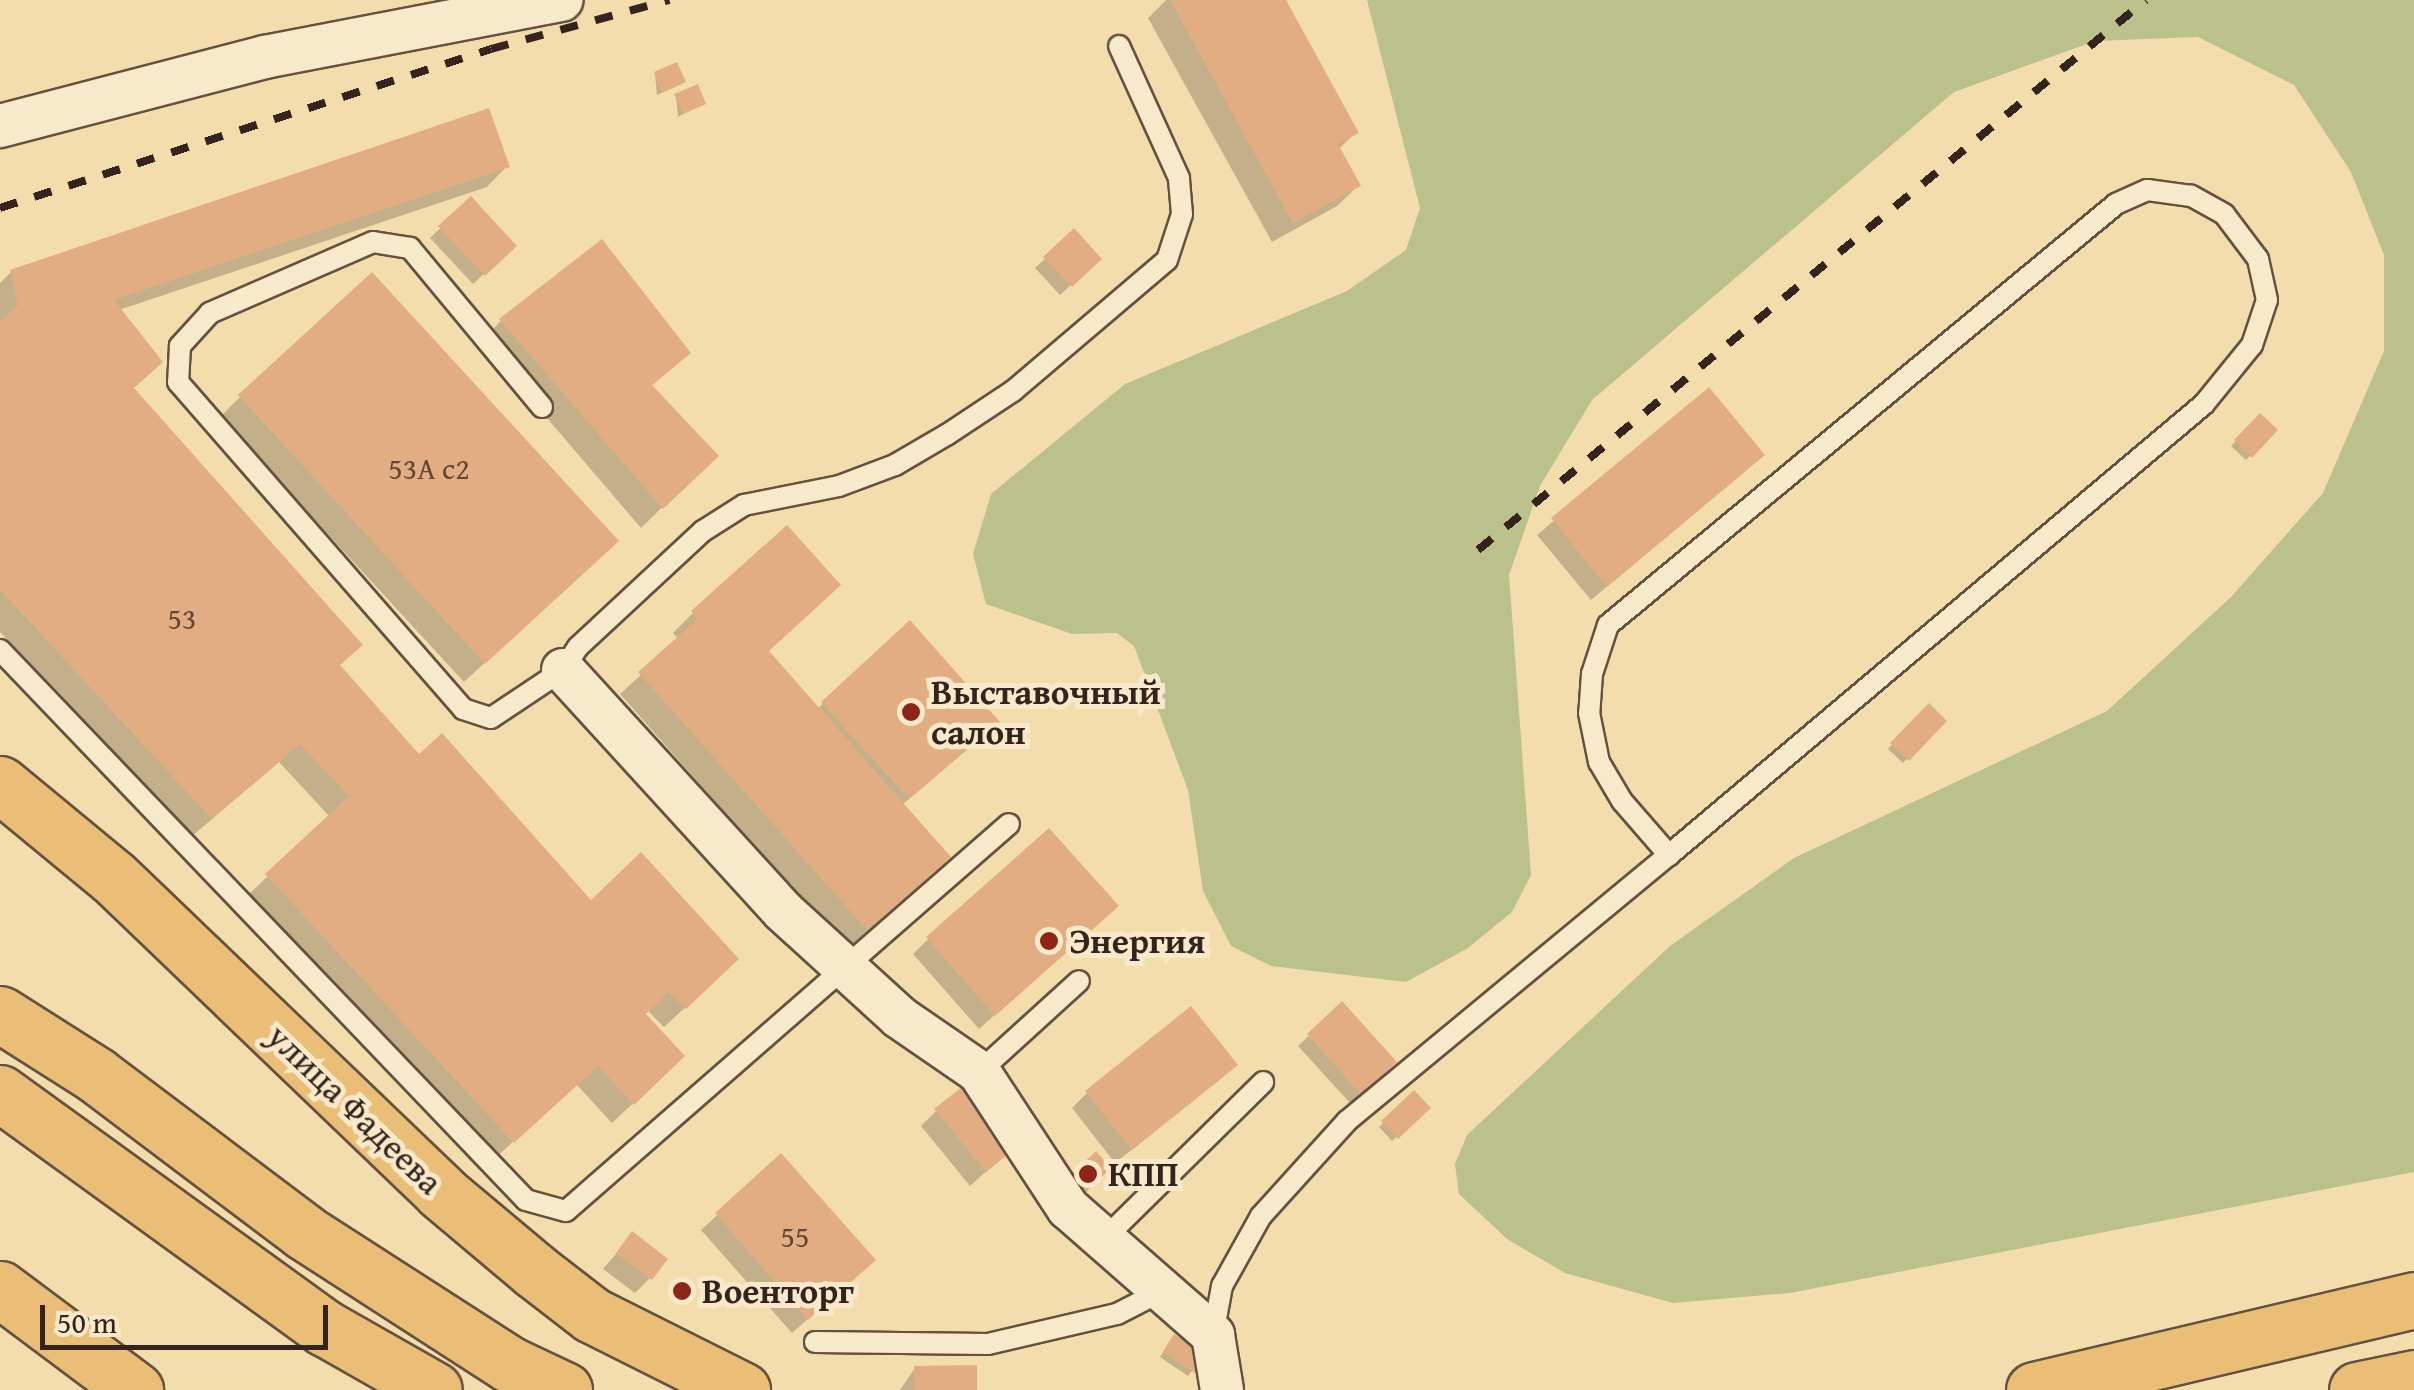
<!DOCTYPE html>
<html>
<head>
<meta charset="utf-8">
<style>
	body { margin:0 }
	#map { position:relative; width:2414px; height:1390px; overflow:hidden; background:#f4ddad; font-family:"Gentium Book Plus",serif }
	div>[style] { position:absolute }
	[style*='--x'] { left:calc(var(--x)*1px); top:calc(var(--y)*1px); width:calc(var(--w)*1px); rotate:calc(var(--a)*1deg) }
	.green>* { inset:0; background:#bac18b }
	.shadow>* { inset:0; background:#0003 }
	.building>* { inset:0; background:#e3ad83 }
	.roads { filter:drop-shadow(2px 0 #645241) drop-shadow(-2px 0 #645241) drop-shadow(0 2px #645241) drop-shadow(0 -2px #645241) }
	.service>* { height:20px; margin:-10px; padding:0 10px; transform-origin:10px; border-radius:10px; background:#f8e9ca }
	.minor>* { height:42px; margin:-21px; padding:0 21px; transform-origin:21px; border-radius:21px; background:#f8e9ca }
	.primary>* { height:55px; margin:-27.5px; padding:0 27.5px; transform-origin:27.5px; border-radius:27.5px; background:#eabe76 }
	.trunk>* { height:55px; margin:-27.5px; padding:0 27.5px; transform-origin:27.5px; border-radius:27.5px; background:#eabe76 }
	.rail>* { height:8px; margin-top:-4px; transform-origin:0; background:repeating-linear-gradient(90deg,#34241d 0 18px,transparent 0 36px) }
	.dots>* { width:28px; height:28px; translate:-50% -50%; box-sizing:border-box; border:5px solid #f8e9ca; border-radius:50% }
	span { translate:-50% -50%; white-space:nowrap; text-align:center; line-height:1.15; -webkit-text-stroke:10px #f8e9ca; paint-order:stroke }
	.number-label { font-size:30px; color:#604636 }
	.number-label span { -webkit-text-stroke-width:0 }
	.poi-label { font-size:35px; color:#34241d; font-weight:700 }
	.left { translate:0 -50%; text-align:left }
	.street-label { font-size:35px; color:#34241d }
	.scale { position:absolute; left:40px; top:1305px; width:288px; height:45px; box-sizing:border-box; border:5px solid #34241d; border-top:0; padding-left:12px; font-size:30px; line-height:35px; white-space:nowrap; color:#34241d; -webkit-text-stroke:8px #f8e9ca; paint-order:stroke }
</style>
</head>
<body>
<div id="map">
	<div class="green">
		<i style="clip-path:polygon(1367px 0,2414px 0,2414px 1172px,1790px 1293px,1673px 1303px,1565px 1273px,1507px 1239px,1459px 1194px,1455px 1164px,1467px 1135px,1670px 946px,1794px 858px,2107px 711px,2231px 597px,2323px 493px,2384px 351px,2384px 255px,2351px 172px,2294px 85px,2198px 37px,2095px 41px,1954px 92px,1592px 400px,1540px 486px,1509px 575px,1531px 875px,1512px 912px,1468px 948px,1406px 982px,1271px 966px,1231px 946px,1203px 891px,1188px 790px,1134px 646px,1117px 633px,1072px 634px,986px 604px,973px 554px,991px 494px,1125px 384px,1347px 291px,1406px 250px,1420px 208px)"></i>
	</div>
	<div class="shadow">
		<i style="clip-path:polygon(1166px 0,1283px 0,1356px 132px,1338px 150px,1358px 186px,1337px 206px,1272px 242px,1148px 18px)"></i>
		<i style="clip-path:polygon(655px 74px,683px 82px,657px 95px)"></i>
		<i style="clip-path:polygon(676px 96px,704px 103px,678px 117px)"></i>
		<i style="clip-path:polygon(507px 166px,487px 187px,119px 310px,131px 389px,338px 666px,419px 757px,591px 904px,716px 979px,664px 1027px,647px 1010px,643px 1014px,662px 1076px,612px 1123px,576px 1084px,492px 1161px,247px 896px,330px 817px,279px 762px,191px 837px,0 632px,0 283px,11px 272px)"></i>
		<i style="clip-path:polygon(471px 199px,514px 246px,473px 284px,430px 238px)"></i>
		<i style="clip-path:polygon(1074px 232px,1099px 259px,1060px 295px,1035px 268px)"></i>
		<i style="clip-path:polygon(501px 321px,688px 353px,650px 387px,715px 456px,641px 528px,481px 341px)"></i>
		<i style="clip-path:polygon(1709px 390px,1746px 470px,1591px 600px,1537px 535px)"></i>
		<i style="clip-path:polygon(240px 397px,595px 561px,464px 682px,220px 417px)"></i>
		<i style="clip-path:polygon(2260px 416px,2275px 430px,2246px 460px,2231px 446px)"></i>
		<i style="clip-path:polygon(693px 613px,766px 652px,817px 709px,910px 624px,981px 737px,902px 805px,927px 877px,846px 950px,620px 694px,679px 640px,673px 633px)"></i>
		<i style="clip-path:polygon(1929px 706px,1944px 721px,1903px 763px,1888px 749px)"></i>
		<i style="clip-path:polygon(1100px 921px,979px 1029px,913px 954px,928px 939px)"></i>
		<i style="clip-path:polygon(1342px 1005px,1383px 1072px,1350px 1103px,1298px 1046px)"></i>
		<i style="clip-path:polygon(1219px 1080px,1115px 1163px,1072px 1108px,1087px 1093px)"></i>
		<i style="clip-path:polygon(1414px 1093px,1428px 1108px,1392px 1141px,1379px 1127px)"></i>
		<i style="clip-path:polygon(936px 1111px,1010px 1150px,970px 1186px,921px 1126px)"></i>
		<i style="clip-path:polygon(781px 1157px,857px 1275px,792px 1333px,701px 1230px)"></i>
		<i style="clip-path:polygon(633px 1234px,650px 1278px,635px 1293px,603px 1269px)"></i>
		<i style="clip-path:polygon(1170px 1341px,1203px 1356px,1188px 1376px,1160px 1357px)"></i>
		<i style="clip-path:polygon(915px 1368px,975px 1390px,900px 1390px)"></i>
	</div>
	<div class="building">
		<i style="clip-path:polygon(1170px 0,1286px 0,1359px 133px,1338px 144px,1361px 186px,1293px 223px)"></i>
		<i style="clip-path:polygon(677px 62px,686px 82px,662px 93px,654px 72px)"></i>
		<i style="clip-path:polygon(698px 84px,706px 104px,683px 114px,674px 94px)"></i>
		<i style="clip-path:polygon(489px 108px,510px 167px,114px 300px,163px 362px,134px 388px,363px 645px,340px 665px,419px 754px,442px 733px,591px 900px,641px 852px,739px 959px,686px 1009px,668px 992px,646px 1014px,685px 1056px,634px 1105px,598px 1066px,514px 1143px,265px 874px,349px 796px,300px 744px,212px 819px,0 590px,0 322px,18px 305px,10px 270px)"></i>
		<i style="clip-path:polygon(471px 196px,517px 246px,485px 276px,438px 226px)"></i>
		<i style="clip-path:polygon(1074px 228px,1102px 259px,1072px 287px,1043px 257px)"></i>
		<i style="clip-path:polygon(602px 239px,691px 353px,652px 385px,719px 456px,663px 509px,499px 319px)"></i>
		<i style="clip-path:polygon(372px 272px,619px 541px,485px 664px,238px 395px)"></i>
		<i style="clip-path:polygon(1709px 387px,1765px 455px,1607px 587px,1551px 518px)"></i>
		<i style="clip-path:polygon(2260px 413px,2278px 430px,2252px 458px,2234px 440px)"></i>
		<i style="clip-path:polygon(787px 525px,841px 585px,769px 651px,951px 857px,868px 931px,638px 672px,698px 619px,691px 611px)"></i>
		<i style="clip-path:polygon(910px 620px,1000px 722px,909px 799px,821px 702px)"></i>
		<i style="clip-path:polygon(1929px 703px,1947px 721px,1909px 761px,1890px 743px)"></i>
		<i style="clip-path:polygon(1049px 828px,1119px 906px,995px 1016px,926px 937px)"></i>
		<i style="clip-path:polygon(1342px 1001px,1397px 1062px,1361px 1095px,1307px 1034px)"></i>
		<i style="clip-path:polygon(1191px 1006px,1238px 1065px,1132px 1150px,1085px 1091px)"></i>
		<i style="clip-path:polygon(962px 1087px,1013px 1150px,986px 1172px,934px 1109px)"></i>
		<i style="clip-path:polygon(1414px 1090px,1431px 1108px,1398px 1139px,1381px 1121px)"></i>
		<i style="clip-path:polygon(1096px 1151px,1111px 1168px,1081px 1197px,1065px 1181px)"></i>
		<i style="clip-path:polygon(781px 1153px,876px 1260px,808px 1320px,715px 1213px)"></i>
		<i style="clip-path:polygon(632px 1231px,668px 1259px,652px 1280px,616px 1253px)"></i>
		<i style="clip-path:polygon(1174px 1334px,1207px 1355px,1195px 1373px,1163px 1352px)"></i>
		<i style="clip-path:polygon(977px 1365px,977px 1390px,914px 1390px,914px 1366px)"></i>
	</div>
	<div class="roads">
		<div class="service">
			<i style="--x:542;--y:407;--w:207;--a:-129.7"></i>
			<i style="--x:410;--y:248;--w:37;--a:-171"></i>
			<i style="--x:373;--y:242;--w:178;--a:156.5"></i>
			<i style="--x:210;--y:313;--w:45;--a:132.3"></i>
			<i style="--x:180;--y:346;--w:36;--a:93"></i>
			<i style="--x:178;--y:382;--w:434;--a:48.9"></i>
			<i style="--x:463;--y:709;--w:29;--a:18"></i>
			<i style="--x:491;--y:718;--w:87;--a:-33.7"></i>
			<i style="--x:563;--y:670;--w:27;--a:-57"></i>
			<i style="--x:578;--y:647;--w:171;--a:-42.9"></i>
			<i style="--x:703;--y:531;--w:49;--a:-32.4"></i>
			<i style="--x:744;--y:505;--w:97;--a:-11.3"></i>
			<i style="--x:839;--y:486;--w:60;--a:-20.6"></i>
			<i style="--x:895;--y:465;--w:61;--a:-30.3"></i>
			<i style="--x:948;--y:434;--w:78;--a:-33.5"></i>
			<i style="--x:1013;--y:391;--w:202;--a:-40.4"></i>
			<i style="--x:1167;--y:260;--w:48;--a:-71.9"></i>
			<i style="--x:1182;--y:214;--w:36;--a:-95"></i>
			<i style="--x:1179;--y:178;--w:145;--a:-114.4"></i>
			<i style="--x:0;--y:650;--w:761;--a:46.28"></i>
			<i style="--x:526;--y:1200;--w:41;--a:15.4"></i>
			<i style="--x:566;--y:1211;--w:588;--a:-41.14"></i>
			<i style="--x:979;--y:1072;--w:135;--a:-42.3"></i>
			<i style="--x:1103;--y:1240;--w:225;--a:-44.6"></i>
			<i style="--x:1213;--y:1335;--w:50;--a:-79.6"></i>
			<i style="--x:1222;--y:1286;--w:80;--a:-60.9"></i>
			<i style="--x:1261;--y:1216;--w:128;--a:-47.8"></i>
			<i style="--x:1347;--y:1121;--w:418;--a:-39.6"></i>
			<i style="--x:1669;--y:855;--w:700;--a:-40.13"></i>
			<i style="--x:2204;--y:404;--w:76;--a:-50.9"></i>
			<i style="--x:2252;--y:345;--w:47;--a:-71.6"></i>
			<i style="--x:2267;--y:300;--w:42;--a:-102.4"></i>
			<i style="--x:2258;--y:259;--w:56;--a:-127.1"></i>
			<i style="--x:2224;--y:214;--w:38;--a:-151"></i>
			<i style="--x:2191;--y:196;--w:44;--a:-172.2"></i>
			<i style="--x:2147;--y:190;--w:34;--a:156"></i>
			<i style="--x:2116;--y:204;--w:660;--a:140.35"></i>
			<i style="--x:1608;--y:625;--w:52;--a:108.1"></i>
			<i style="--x:1592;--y:674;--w:39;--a:94"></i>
			<i style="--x:1589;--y:713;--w:50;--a:78.5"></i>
			<i style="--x:1599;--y:762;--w:45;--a:59.5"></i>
			<i style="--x:1622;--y:801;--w:72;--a:49"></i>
			<i style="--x:815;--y:1342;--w:173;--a:0.7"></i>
			<i style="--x:988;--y:1344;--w:132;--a:-13.1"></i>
			<i style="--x:1117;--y:1314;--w:48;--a:-27.1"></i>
		</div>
		<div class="minor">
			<i style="--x:0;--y:126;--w:274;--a:-14.6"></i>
			<i style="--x:265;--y:57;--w:302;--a:-10.9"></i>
			<i style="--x:563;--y:670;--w:326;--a:47.6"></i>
			<i style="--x:783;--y:911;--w:157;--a:42.4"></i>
			<i style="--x:899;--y:1017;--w:97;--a:34.5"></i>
			<i style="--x:979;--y:1072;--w:163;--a:56.8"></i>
			<i style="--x:1068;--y:1208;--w:193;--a:41.2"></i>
			<i style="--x:1213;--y:1335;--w:56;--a:80.7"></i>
		</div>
		<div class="primary">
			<i style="--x:0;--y:784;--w:146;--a:39.5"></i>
			<i style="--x:113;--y:877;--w:455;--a:43.8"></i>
			<i style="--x:441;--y:1192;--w:123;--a:40"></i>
			<i style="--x:535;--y:1271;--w:72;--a:37.7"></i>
			<i style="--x:592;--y:1315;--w:168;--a:26.6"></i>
		</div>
		<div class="trunk">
			<i style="--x:0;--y:1014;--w:114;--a:32.4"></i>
			<i style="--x:96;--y:1075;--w:261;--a:37"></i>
			<i style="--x:304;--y:1232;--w:244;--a:32.8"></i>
			<i style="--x:509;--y:1364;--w:61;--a:25.3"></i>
			<i style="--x:0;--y:1093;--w:401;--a:35.9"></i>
			<i style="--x:325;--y:1328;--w:125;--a:29.6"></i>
			<i style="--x:0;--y:1289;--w:169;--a:36.8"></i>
			<i style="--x:2034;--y:1390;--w:391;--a:-13.3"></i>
			<i style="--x:2357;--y:1390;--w:58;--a:-11.9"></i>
		</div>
	</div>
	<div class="rail">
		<i style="--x:0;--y:208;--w:516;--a:-17.94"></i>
		<i style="--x:491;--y:49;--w:185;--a:-15.4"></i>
		<i style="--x:1478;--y:550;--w:865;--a:-39.47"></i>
	</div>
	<div class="dots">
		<i style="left:911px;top:712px;background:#8f2418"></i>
		<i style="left:1049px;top:941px;background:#8f2418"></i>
		<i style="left:1088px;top:1174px;background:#8f2418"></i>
		<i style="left:682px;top:1291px;background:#8f2418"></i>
	</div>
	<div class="number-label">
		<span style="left:429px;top:468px">53А с2</span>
		<span style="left:182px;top:618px">53</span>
		<span style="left:795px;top:1236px">55</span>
	</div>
	<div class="poi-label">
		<span class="left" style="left:931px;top:712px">Выставочный<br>салон</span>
		<span class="left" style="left:1069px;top:941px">Энергия</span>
		<span class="left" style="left:1108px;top:1174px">КПП</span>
		<span class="left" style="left:702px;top:1291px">Военторг</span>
	</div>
	<div class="street-label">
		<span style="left:355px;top:1109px;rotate:44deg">улица Фадеева</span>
	</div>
	<div class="scale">50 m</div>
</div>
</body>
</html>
